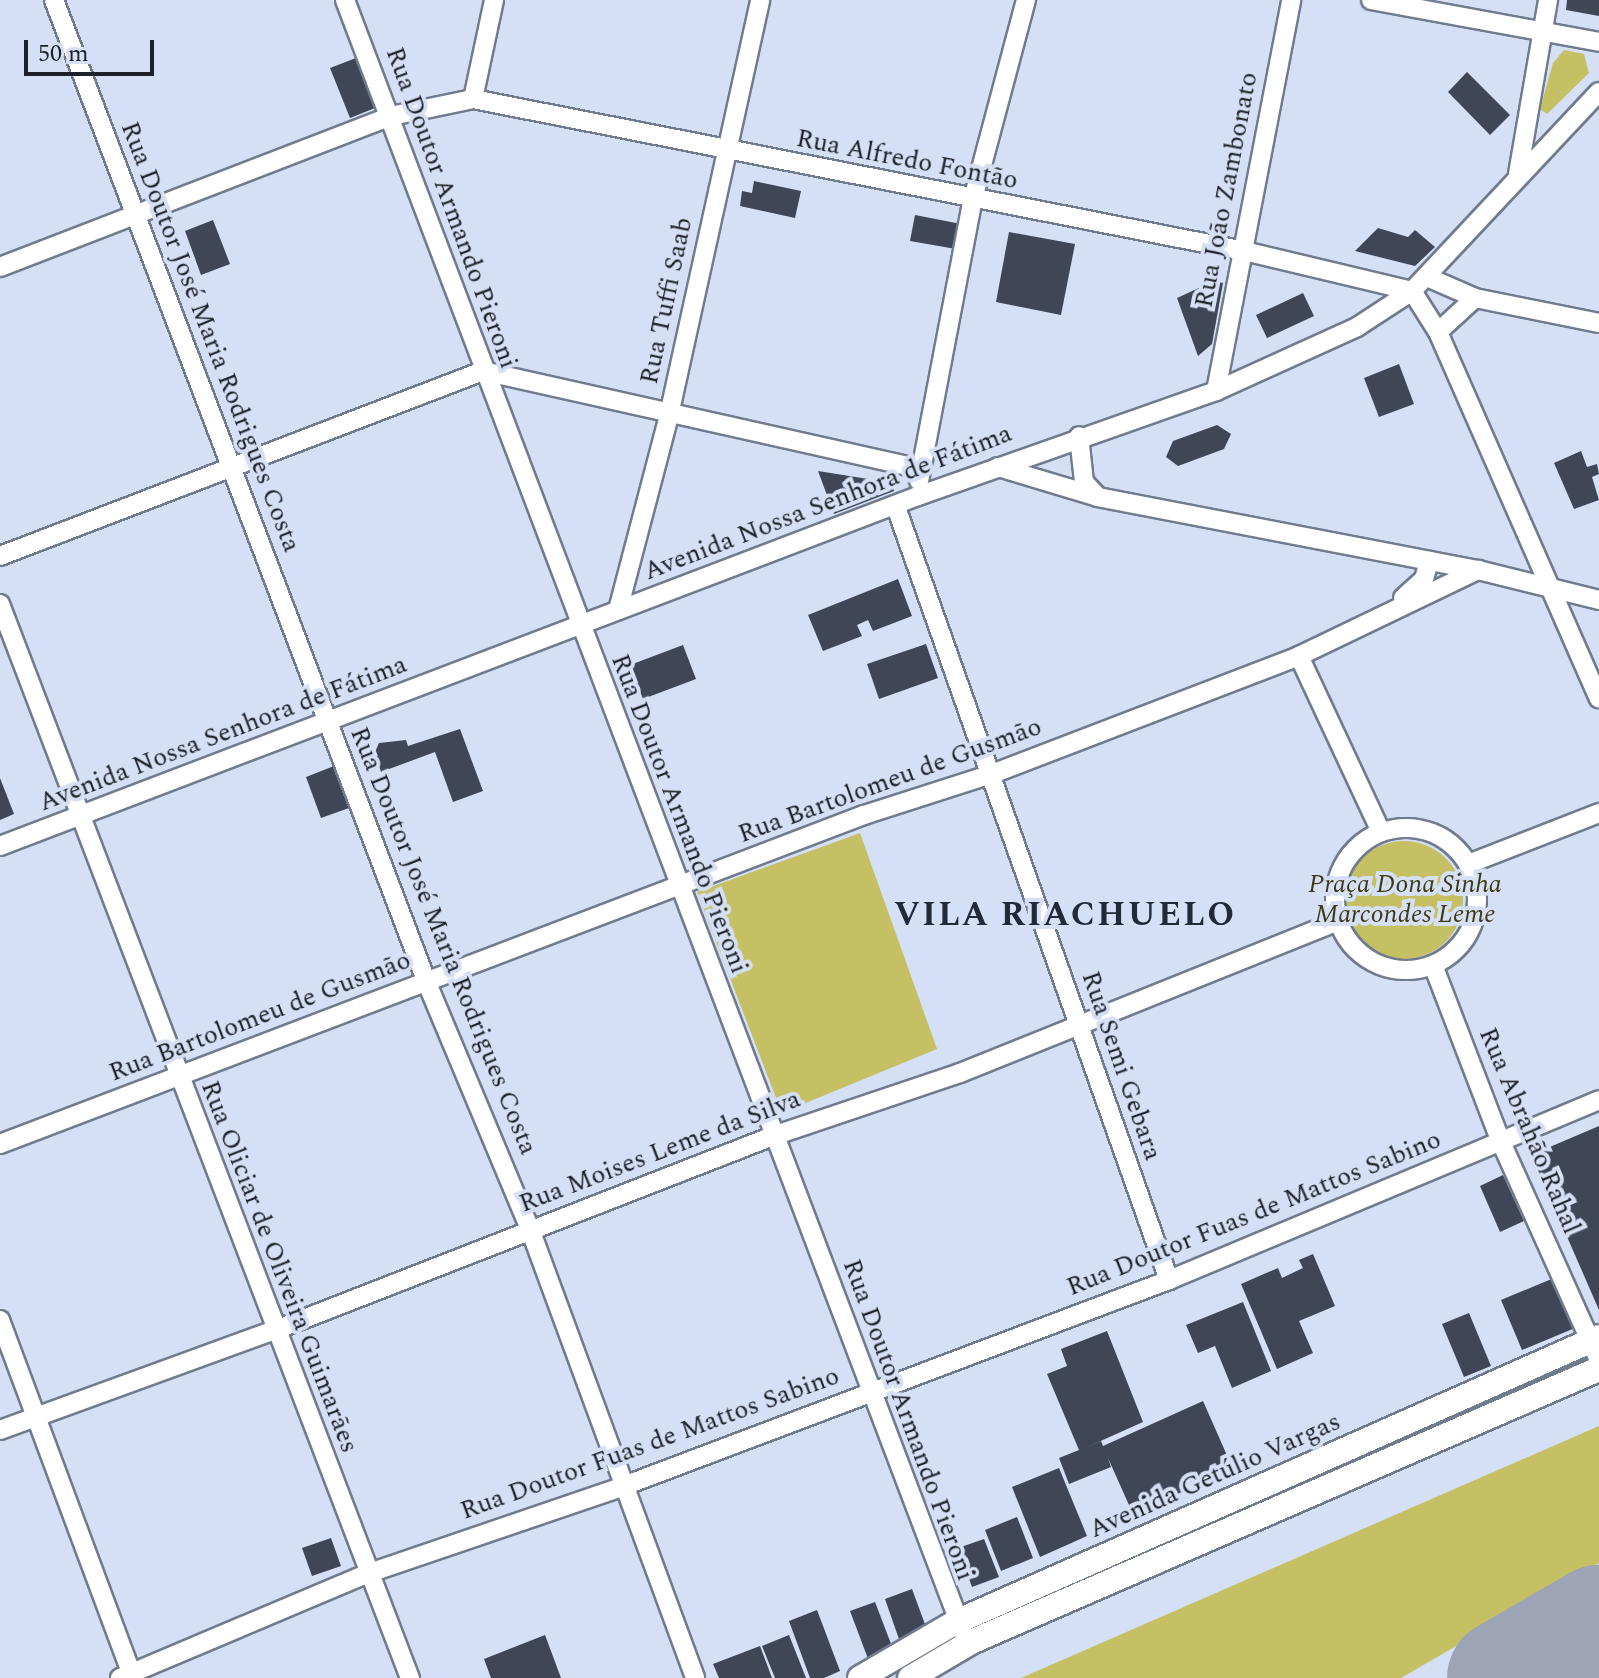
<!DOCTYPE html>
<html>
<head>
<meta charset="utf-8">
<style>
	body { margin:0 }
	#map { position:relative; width:1599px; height:1678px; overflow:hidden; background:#d5dff5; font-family:Spectral,serif }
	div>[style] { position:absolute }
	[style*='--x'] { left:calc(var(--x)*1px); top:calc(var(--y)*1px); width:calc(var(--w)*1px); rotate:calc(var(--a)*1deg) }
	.green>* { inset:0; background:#c5c063 }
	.round { border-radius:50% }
	.runway>* { height:118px; margin:-59px; padding:0 59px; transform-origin:59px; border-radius:59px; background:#9ca4b6 }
	.building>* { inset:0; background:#3e4658 }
	.roads { filter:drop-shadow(2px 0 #717b8e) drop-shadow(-2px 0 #717b8e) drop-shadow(0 2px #717b8e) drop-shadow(0 -2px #717b8e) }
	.minor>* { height:18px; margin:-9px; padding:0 9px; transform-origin:9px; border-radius:9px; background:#fff }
	.minor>.ring { margin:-9px; padding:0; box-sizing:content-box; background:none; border:18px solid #fff; border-radius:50% }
	.major>* { height:24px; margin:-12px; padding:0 12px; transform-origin:12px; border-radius:12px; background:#fff }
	span { translate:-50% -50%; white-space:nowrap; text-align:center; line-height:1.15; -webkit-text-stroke:8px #d5dff5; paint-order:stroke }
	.street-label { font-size:26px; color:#1d2129 }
	.park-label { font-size:26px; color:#3e3b13; font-style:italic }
	.district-label { font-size:34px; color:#222a39; font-weight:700; letter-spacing:2px }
	.scale { position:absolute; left:24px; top:40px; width:130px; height:36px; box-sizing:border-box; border:4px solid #1d2129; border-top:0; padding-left:10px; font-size:24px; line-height:28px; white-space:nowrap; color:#1d2129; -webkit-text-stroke:6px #d5dff5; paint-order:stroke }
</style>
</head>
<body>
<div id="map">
	<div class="green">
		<i style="clip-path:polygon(1564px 50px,1584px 54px,1589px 73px,1547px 114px,1540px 109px,1553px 63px)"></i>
		<i style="clip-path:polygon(860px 833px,937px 1049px,791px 1109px,778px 1103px,697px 892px)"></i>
		<i class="round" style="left:1345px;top:841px;width:118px;height:118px"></i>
		<i style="clip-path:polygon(1599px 1426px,1599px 1563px,1401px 1678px,1021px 1678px)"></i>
	</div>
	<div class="runway">
		<i style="--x:1506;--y:1678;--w:108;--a:-30.1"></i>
	</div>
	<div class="building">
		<i style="clip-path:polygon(1567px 0,1599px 0,1599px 16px,1566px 10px)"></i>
		<i style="clip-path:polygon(356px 58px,375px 108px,350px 118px,330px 68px)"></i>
		<i style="clip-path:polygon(1467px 72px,1510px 115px,1490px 135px,1448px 92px)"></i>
		<i style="clip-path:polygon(754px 181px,801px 191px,795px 218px,740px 206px,742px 191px,752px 193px)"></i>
		<i style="clip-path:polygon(915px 215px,961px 224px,956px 249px,910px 241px)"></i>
		<i style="clip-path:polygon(213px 220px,230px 264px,201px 275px,185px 231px)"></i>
		<i style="clip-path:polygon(1378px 228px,1408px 237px,1415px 230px,1435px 247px,1415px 266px,1355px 251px)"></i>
		<i style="clip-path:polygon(1009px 232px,1075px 244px,1061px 315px,996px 302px)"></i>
		<i style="clip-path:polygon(1214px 281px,1223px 283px,1212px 344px,1198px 356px,1177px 298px)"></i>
		<i style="clip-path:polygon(1303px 293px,1314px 316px,1267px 338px,1256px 315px)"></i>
		<i style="clip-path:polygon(1399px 364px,1414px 404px,1379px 417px,1364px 378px)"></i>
		<i style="clip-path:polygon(1217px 425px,1231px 434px,1224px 449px,1178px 466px,1166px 457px,1173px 441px)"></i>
		<i style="clip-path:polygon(1581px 451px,1587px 467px,1597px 464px,1599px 474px,1592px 477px,1599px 500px,1574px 509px,1554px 463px)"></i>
		<i style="clip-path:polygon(818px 471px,893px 483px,894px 491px,834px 514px)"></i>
		<i style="clip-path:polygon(898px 579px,912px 616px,873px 631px,868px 620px,857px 625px,862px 636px,823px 651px,808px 615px)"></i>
		<i style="clip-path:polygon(926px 644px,938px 678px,879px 699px,867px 664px)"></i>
		<i style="clip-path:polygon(683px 645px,696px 679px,643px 699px,630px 665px)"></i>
		<i style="clip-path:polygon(460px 729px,483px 791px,453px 802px,435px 752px,381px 772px,375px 752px,379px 743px,406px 740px,408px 746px)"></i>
		<i style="clip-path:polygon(334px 766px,349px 808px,321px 818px,306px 777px)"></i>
		<i style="clip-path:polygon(0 778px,14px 814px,0 820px)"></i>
		<i style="clip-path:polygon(1599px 1126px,1599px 1310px,1534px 1161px,1538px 1152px)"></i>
		<i style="clip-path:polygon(1503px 1175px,1524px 1221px,1500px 1232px,1480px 1186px)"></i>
		<i style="clip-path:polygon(1313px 1254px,1335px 1306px,1299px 1321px,1313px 1353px,1277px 1369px,1241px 1284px,1278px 1268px,1282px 1278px,1303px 1268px,1299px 1260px)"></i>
		<i style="clip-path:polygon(1554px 1278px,1575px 1328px,1522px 1350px,1501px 1300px)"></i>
		<i style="clip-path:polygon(1243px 1302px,1271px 1371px,1232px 1388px,1215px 1346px,1198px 1353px,1186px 1325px)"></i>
		<i style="clip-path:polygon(1469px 1313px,1491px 1366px,1464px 1377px,1442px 1324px)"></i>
		<i style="clip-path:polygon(1107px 1331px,1143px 1422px,1085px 1448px,1101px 1441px,1103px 1446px,1203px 1401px,1233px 1469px,1133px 1514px,1108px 1458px,1111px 1467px,1069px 1484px,1059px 1458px,1079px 1450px,1047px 1374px,1067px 1366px,1061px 1349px)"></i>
		<i style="clip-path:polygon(1059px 1468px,1087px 1536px,1040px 1557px,1012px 1487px)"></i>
		<i style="clip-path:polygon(1017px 1517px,1033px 1558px,1001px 1571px,985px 1530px)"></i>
		<i style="clip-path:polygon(331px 1538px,341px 1566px,312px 1576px,302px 1548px)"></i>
		<i style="clip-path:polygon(984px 1539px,999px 1577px,972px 1587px,958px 1548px)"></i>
		<i style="clip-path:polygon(912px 1589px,926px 1627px,900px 1642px,885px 1599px)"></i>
		<i style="clip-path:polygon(875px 1602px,893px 1649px,870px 1664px,850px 1611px)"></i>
		<i style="clip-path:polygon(817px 1610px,840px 1671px,824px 1678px,810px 1678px,789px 1621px)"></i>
		<i style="clip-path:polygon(545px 1635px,561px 1678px,491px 1678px,484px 1659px)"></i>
		<i style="clip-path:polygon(789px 1635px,806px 1678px,775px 1678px,762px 1646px)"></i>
		<i style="clip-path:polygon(760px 1646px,772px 1678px,719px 1678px,713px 1664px)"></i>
	</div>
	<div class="roads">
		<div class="minor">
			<i style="--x:54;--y:0;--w:1051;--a:69.22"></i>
			<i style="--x:427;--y:983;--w:267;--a:67.3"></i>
			<i style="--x:530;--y:1229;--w:478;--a:69.8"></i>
			<i style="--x:345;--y:0;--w:1745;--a:69.26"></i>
			<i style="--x:1371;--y:0;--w:232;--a:10.4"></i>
			<i style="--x:473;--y:99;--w:101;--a:-78"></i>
			<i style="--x:1518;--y:174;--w:177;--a:-80.2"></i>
			<i style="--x:0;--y:267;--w:419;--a:-21.1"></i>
			<i style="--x:391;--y:116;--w:84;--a:-11.7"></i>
			<i style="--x:473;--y:99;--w:782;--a:11.14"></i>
			<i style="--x:1240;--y:250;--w:177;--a:13.4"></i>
			<i style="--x:1412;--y:291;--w:49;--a:57.6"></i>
			<i style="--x:1438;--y:332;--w:400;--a:66.3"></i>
			<i style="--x:1427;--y:277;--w:52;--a:23.6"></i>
			<i style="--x:1475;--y:298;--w:126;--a:11.4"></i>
			<i style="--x:1438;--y:332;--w:50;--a:-42.6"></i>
			<i style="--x:1216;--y:391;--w:398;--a:-79.1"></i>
			<i style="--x:998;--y:467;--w:104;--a:16.7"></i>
			<i style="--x:1098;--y:497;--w:21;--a:-133"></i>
			<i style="--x:1084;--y:482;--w:46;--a:-96.2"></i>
			<i style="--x:919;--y:481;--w:287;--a:-79.2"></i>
			<i style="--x:973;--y:199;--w:206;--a:-75.1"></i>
			<i style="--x:1098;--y:497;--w:387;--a:10.9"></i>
			<i style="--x:1478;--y:570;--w:125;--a:13.9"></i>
			<i style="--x:896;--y:507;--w:820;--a:70.55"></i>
			<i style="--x:0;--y:556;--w:517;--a:-20.96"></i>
			<i style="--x:483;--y:371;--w:448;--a:12.6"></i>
			<i style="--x:1403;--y:598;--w:28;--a:-42"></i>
			<i style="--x:1424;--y:579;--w:19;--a:-74"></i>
			<i style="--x:0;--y:604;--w:1150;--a:69.11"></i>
			<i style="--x:618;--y:610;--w:202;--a:-75.3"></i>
			<i style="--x:669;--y:415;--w:425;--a:-77.6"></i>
			<i style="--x:1299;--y:656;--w:194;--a:65"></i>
			<i class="ring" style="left:1335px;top:828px;width:124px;height:124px"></i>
			<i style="--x:0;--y:846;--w:982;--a:-20.87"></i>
			<i style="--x:918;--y:496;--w:316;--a:-19.4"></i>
			<i style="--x:1216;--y:391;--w:155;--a:-24.4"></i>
			<i style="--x:1357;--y:327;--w:66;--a:-33.2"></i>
			<i style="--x:1412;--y:291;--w:273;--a:-46.8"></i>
			<i style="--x:1468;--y:864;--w:141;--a:-21.3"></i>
			<i style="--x:1433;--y:965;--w:190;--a:69"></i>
			<i style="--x:1501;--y:1142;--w:239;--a:65.8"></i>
			<i style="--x:0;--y:1144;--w:925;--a:-20.85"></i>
			<i style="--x:864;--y:815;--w:134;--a:-17.8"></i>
			<i style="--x:992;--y:774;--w:329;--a:-21"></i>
			<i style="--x:1299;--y:656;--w:199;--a:-25.7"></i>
			<i style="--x:0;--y:1320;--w:382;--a:69.6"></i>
			<i style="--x:0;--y:1430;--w:296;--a:-20"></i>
			<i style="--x:278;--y:1329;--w:531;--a:-21.3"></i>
			<i style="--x:773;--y:1136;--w:197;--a:-18.6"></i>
			<i style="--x:960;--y:1073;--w:407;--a:-21.9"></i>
			<i style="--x:120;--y:1678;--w:270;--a:-22.9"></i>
			<i style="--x:369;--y:1573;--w:266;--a:-18.8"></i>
			<i style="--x:621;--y:1487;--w:586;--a:-20.69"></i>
			<i style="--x:1169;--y:1280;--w:466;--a:-22.7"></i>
		</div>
		<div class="major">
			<i style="--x:860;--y:1678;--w:111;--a:-30.3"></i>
			<i style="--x:956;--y:1622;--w:703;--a:-23.9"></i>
			<i style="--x:910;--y:1678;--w:71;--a:-30.5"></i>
			<i style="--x:971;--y:1642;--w:685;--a:-23.5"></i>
		</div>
	</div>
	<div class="street-label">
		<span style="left:907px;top:160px;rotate:11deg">Rua Alfredo Fontão</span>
		<span style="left:1227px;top:190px;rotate:-79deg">Rua João Zambonato</span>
		<span style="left:451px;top:208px;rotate:70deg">Rua Doutor Armando Pieroni</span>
		<span style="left:667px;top:301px;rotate:-78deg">Rua Tuffi Saab</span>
		<span style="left:210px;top:337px;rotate:69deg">Rua Doutor José Maria Rodrigues Costa</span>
		<span style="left:828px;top:503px;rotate:-21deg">Avenida Nossa Senhora de Fátima</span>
		<span style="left:223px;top:734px;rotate:-21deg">Avenida Nossa Senhora de Fátima</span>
		<span style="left:890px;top:781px;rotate:-20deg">Rua Bartolomeu de Gusmão</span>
		<span style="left:679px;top:814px;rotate:69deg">Rua Doutor Armando Pieroni</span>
		<span style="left:443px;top:941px;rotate:68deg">Rua Doutor José Maria Rodrigues Costa</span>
		<span style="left:260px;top:1017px;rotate:-21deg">Rua Bartolomeu de Gusmão</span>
		<span style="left:1121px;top:1066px;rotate:71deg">Rua Semi Gebara</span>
		<span style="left:1529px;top:1131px;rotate:67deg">Rua Abrahão Rahal</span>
		<span style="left:660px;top:1152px;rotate:-21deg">Rua Moises Leme da Silva</span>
		<span style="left:1254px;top:1214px;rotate:-22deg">Rua Doutor Fuas de Mattos Sabino</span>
		<span style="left:279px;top:1267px;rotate:69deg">Rua Oliciar de Oliveira Guimarães</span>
		<span style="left:908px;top:1420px;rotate:70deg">Rua Doutor Armando Pieroni</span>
		<span style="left:650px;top:1444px;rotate:-20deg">Rua Doutor Fuas de Mattos Sabino</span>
		<span style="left:1215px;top:1476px;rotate:-24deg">Avenida Getúlio Vargas</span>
	</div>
	<div class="park-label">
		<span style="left:1405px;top:900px">Praça Dona Sinha<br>Marcondes Leme</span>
	</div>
	<div class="district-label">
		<span style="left:1065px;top:916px">VILA RIACHUELO</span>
	</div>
	<div class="scale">50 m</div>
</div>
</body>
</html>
